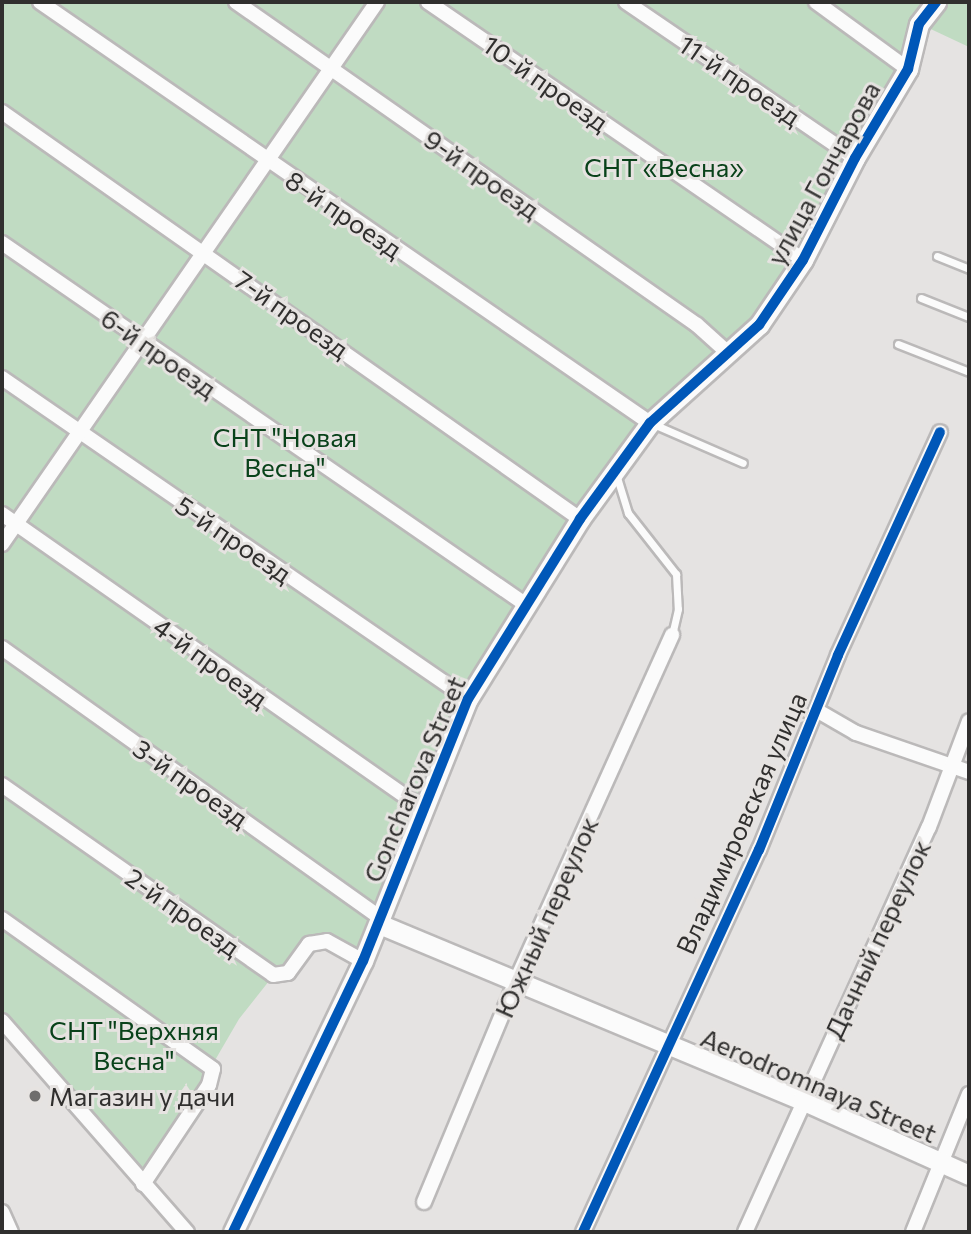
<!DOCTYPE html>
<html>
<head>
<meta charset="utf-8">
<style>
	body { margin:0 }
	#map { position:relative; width:971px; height:1234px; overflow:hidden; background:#e5e3e2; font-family:Commissioner,sans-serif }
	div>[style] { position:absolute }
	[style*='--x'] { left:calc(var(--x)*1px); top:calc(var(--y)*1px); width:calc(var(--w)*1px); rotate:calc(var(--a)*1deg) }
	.green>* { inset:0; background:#c0dbc2 }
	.roads { filter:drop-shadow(2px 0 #bbb9b9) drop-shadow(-2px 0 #bbb9b9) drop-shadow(0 2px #bbb9b9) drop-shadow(0 -2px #bbb9b9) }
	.service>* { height:7px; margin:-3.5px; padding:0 3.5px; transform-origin:3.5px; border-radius:3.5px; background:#fbfbfb }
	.minor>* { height:14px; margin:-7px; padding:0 7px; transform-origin:7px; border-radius:7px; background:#fbfbfb }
	.tertiary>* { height:19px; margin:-9.5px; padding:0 9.5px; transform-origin:9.5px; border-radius:9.5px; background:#fbfbfb }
	.cycleway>* { height:10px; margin:-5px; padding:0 5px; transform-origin:5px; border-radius:5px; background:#0057b8 }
	.dots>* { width:19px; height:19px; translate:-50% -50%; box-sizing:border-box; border:4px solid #e6e3e1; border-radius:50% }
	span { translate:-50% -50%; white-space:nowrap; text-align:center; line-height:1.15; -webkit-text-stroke:6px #e6e3e1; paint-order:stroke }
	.street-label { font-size:26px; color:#302f2e }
	.park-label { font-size:26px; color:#09421a }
	.poi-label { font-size:26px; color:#302f2e }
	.left { translate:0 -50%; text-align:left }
	.frame { position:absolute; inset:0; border:4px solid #302f2e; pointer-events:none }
</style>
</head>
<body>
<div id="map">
	<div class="green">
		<i style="clip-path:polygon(2px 2px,969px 2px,969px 47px,920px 24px,908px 69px,759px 325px,650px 423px,468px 699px,363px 961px,327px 941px,309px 944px,288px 973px,273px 976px,239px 1019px,143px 1184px,2px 1021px)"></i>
	</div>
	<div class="roads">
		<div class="service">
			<i style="--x:937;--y:256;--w:35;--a:22"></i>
			<i style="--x:921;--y:298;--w:52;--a:21.6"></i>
			<i style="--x:898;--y:344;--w:76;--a:21.5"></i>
			<i style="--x:651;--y:423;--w:100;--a:23.5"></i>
			<i style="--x:616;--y:474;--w:41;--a:72.9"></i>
			<i style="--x:628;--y:513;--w:78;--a:51.8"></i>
			<i style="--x:676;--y:574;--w:35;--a:87"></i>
			<i style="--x:678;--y:609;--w:27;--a:103"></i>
		</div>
		<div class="minor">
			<i style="--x:40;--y:2;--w:741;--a:34.61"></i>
			<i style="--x:236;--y:2;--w:563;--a:35.02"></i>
			<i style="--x:697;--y:325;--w:39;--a:42"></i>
			<i style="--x:428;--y:2;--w:455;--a:34.5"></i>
			<i style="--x:626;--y:2;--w:277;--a:34.3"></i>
			<i style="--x:816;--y:2;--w:114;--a:36.1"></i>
			<i style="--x:2;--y:112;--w:707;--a:35.15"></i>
			<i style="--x:2;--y:243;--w:635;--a:34.62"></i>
			<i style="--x:2;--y:378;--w:566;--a:34.56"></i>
			<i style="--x:2;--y:514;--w:513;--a:34.99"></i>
			<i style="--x:2;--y:544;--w:659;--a:-55.32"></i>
			<i style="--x:2;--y:648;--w:465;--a:35.5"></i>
			<i style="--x:818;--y:711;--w:44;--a:30.1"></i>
			<i style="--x:856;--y:733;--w:120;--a:19"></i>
			<i style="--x:2;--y:785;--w:331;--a:35"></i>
			<i style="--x:273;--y:975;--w:15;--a:-8"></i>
			<i style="--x:288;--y:973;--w:36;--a:-54"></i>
			<i style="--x:309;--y:944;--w:18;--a:-9"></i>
			<i style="--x:327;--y:941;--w:41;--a:29.1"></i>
			<i style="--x:2;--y:919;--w:259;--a:35.4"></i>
			<i style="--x:213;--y:1069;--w:16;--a:104"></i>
			<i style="--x:209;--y:1085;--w:119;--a:123.7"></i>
			<i style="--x:2;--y:1021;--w:281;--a:48.8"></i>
			<i style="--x:424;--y:1202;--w:237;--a:-67.4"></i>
			<i style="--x:515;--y:983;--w:382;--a:-65.7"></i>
			<i style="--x:2;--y:1212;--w:22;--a:66"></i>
			<i style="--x:583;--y:1232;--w:421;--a:-65.3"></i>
			<i style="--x:759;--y:850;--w:210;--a:-67.9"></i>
			<i style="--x:838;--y:655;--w:245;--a:-65.4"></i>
			<i style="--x:745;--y:1232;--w:445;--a:-65.6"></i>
			<i style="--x:929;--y:827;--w:113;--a:-69.3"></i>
			<i style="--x:913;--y:1232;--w:149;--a:-67.9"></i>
		</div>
		<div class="tertiary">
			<i style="--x:379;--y:924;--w:458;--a:22.6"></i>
			<i style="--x:802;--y:1100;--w:183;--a:24.2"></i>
			<i style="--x:233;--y:1232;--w:301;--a:-64.4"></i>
			<i style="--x:363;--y:961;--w:282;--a:-68.2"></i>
			<i style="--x:468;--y:699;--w:212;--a:-58.1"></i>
			<i style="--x:580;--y:519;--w:119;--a:-53.9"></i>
			<i style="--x:650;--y:423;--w:147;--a:-42"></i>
			<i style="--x:759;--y:325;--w:78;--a:-55.9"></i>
			<i style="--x:803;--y:260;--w:114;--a:-63"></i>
			<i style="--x:855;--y:158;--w:104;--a:-59.2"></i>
			<i style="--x:908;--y:69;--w:46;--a:-76.3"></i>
			<i style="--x:919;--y:24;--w:28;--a:-52"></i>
		</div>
	</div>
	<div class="cycleway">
		<i style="--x:233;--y:1232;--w:301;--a:-64.4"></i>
		<i style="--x:363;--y:961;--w:282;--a:-68.2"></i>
		<i style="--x:468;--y:699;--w:212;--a:-58.1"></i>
		<i style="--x:580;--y:519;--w:119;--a:-53.9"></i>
		<i style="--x:650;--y:423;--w:147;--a:-42"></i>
		<i style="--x:759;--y:325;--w:78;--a:-55.9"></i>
		<i style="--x:803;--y:260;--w:114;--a:-63"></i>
		<i style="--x:855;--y:158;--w:104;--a:-59.2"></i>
		<i style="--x:908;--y:69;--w:46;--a:-76.3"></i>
		<i style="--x:919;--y:24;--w:28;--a:-52"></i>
		<i style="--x:583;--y:1232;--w:421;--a:-65.3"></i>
		<i style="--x:759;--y:850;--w:210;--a:-67.9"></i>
		<i style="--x:838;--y:655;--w:245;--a:-65.4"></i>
	</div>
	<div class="dots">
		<i style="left:35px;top:1096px;background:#6f6e6d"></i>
	</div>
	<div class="street-label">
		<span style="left:740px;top:80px;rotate:34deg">11-й проезд</span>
		<span style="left:546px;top:83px;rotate:35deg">10-й проезд</span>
		<span style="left:823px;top:173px;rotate:-61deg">улица Гончарова</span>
		<span style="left:482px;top:174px;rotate:35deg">9-й проезд</span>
		<span style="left:344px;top:214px;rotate:34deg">8-й проезд</span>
		<span style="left:292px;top:314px;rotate:35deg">7-й проезд</span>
		<span style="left:159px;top:353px;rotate:35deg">6-й проезд</span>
		<span style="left:234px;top:539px;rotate:34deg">5-й проезд</span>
		<span style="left:211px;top:662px;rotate:36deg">4-й проезд</span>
		<span style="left:414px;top:779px;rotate:-67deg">Goncharova Street</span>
		<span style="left:191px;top:783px;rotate:35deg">3-й проезд</span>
		<span style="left:741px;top:823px;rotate:-66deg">Владимировская улица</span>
		<span style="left:183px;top:912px;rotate:35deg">2-й проезд</span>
		<span style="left:546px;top:917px;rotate:-66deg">Южный переулок</span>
		<span style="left:877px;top:939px;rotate:-65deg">Дачный переулок</span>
		<span style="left:819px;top:1085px;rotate:23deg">Aerodromnaya Street</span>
	</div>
	<div class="park-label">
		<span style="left:664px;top:167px">СНТ «Весна»</span>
		<span style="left:285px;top:452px">СНТ "Новая<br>Весна"</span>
		<span style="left:134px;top:1045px">СНТ "Верхняя<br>Весна"</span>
	</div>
	<div class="poi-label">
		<span class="left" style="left:49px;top:1096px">Магазин у дачи</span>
	</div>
	<div class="frame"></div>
</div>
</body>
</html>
